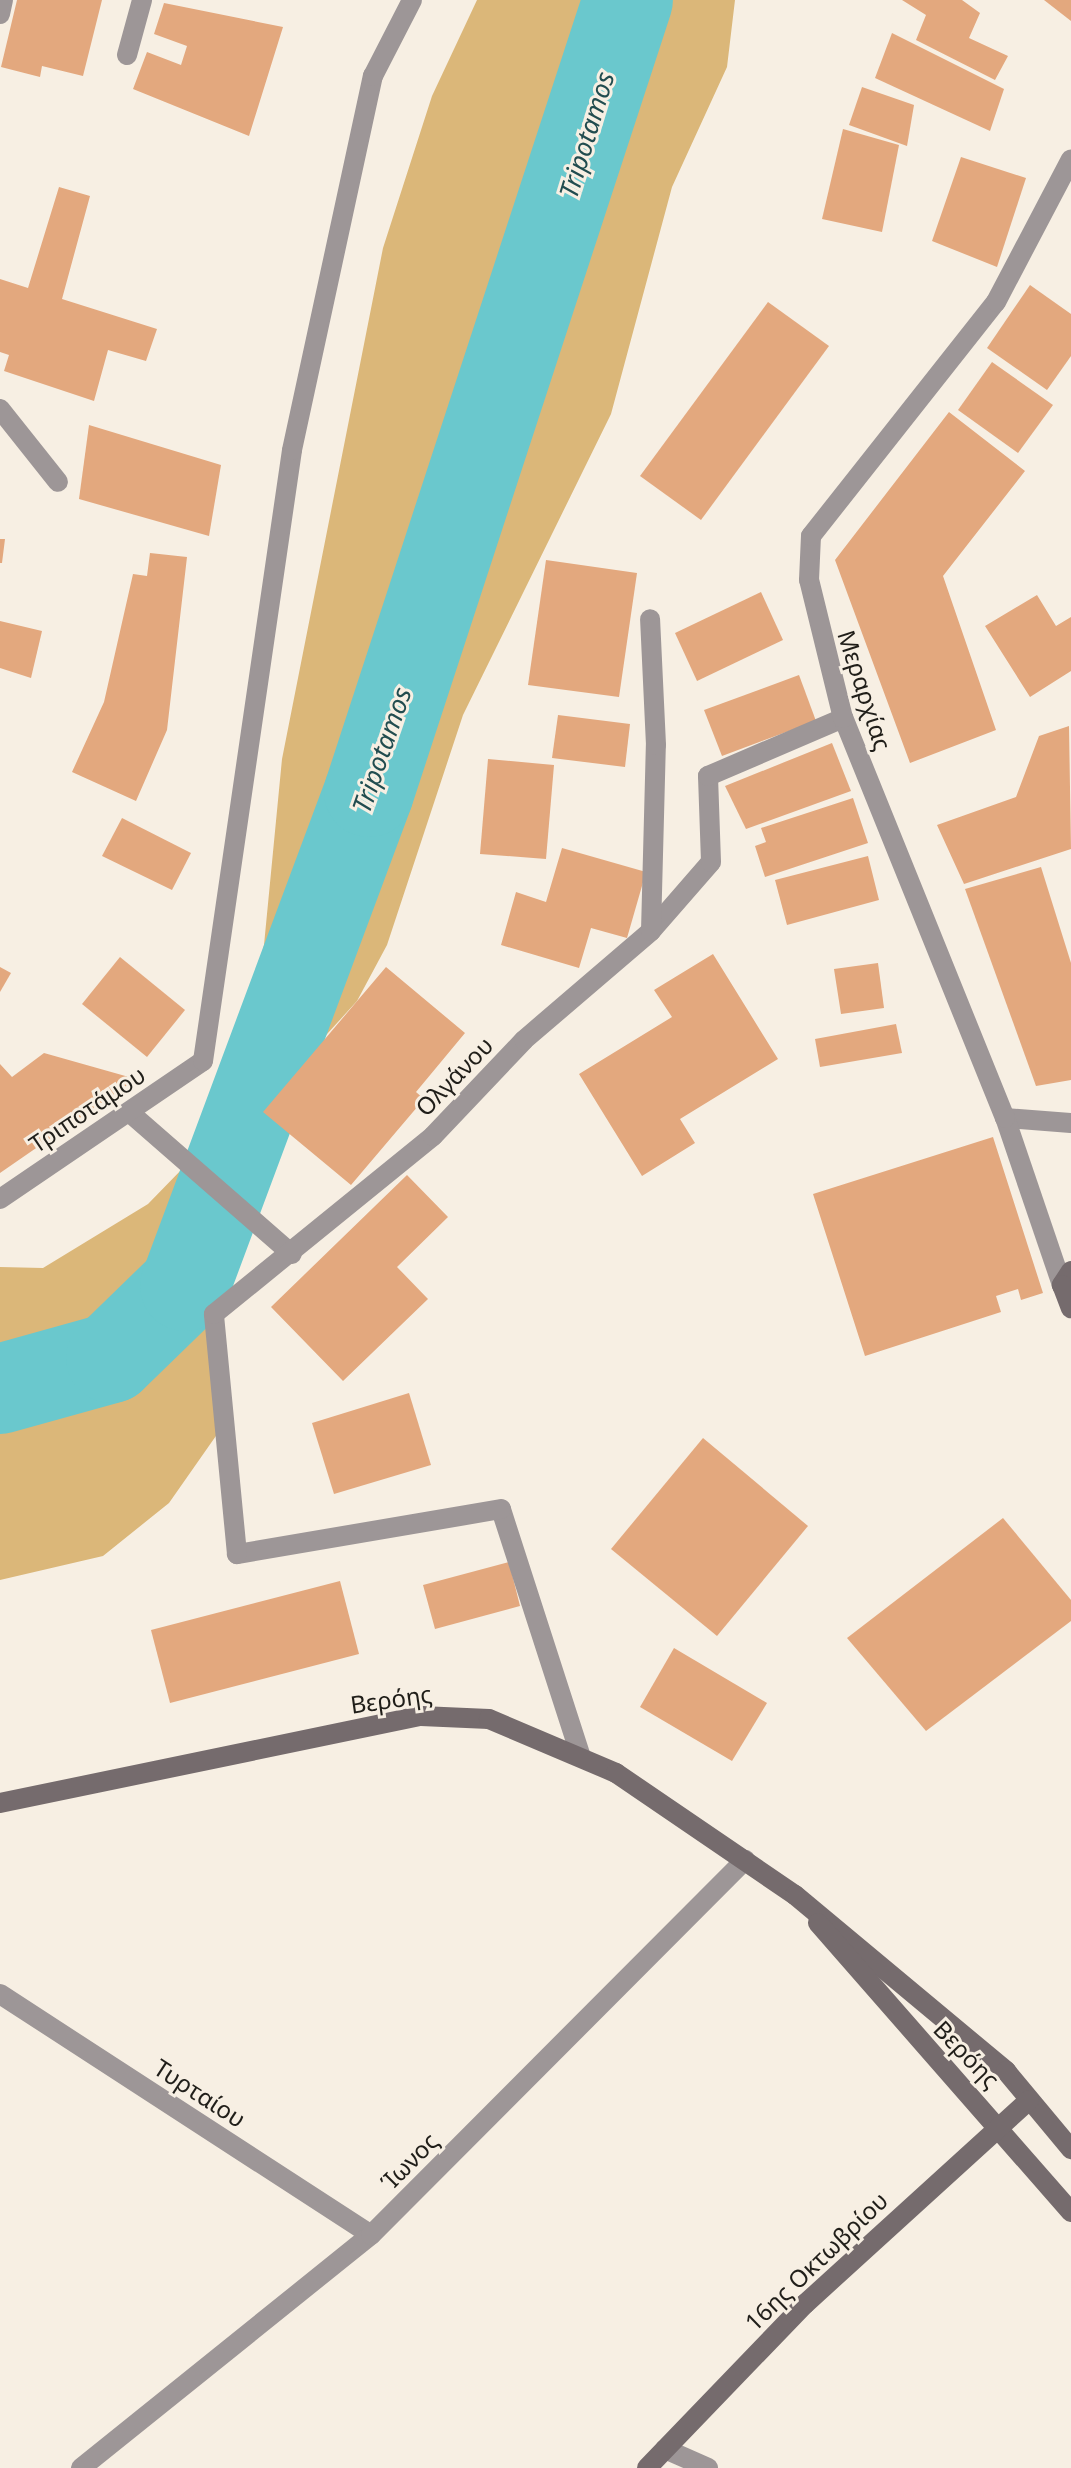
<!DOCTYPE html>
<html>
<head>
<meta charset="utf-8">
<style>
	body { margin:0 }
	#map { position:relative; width:1071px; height:2468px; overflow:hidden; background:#f7efe3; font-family:"Noto Sans",sans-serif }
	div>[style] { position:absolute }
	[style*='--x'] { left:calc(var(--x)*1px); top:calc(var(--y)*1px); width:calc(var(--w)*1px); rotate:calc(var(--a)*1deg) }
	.forest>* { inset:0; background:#dbb779 }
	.river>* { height:90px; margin:-45px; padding:0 45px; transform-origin:45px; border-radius:45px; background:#6ac8cd }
	.building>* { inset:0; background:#e3a87e }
	.street>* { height:20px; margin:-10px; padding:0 10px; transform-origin:10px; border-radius:10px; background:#9d9697 }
	.secondary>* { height:20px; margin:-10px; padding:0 10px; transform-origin:10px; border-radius:10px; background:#756b6d }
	span { translate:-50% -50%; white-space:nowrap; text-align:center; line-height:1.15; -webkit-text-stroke:6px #f7efe3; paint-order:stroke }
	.street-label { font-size:24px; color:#201e19 }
	.water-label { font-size:26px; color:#214c4f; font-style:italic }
</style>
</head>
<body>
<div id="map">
	<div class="forest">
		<i style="clip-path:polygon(477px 0,735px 0,727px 67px,672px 187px,611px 414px,463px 715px,387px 945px,357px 1001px,308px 1055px,250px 1208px,192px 1159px,236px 1059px,264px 945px,282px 759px,383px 248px,432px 96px)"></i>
		<i style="clip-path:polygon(184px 1167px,246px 1221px,214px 1314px,218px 1433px,169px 1503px,103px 1556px,0 1580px,0 1267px,43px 1268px,148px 1204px)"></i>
	</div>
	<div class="river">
		<i style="--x:0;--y:1389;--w:115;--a:-15.6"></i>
		<i style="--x:111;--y:1358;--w:103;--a:-44.2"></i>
		<i style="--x:185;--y:1286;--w:527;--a:-69.57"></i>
		<i style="--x:369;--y:792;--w:833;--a:-71.89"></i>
	</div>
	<div class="building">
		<i style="clip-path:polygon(17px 0,102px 0,83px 76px,42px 66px,40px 77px,1px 67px)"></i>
		<i style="clip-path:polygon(902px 0,962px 0,980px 13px,969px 38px,1008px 56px,995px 80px,916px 40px,926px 15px)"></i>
		<i style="clip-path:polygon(1044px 0,1071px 0,1071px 21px)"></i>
		<i style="clip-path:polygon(164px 3px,283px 27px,249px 136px,133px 89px,147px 52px,181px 65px,187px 46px,154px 34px)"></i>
		<i style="clip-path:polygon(892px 33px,1004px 89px,990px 131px,875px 78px)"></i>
		<i style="clip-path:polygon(862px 87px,914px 105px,907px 146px,849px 125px)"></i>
		<i style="clip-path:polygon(843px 129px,899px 145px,882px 232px,822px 219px)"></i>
		<i style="clip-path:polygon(961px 157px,1026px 178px,997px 267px,932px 241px)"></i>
		<i style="clip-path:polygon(59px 187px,90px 196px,62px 299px,157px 329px,146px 361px,108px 350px,94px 401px,4px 371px,9px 355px,0 352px,0 279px,28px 288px)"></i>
		<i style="clip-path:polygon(1030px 285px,1071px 314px,1071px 356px,1047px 390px,987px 348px)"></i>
		<i style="clip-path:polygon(768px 302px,829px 346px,701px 520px,640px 476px)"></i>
		<i style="clip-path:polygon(992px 362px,1053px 405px,1018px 453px,958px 410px)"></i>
		<i style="clip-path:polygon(949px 412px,1025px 471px,943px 576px,996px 730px,910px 763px,835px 560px)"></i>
		<i style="clip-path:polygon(89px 425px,221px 465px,209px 536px,79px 499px)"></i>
		<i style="clip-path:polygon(0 539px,5px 539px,2px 563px,0 563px)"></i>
		<i style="clip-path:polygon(150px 553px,187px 557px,167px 730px,136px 801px,72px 772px,104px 702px,133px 574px,147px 576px)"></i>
		<i style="clip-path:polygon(546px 560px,637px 573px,619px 697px,528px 685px)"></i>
		<i style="clip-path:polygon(761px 592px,783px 640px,697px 681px,675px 633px)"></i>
		<i style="clip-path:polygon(1037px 595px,1056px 626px,1071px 617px,1071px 671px,1030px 697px,985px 626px)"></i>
		<i style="clip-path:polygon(0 621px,42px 631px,31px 678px,0 668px)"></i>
		<i style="clip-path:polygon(799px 675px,816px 721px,722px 756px,704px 710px)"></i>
		<i style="clip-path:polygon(558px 715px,630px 724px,625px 767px,552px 758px)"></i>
		<i style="clip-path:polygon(1069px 726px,1071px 849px,964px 884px,937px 825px,1016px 797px,1039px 736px)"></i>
		<i style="clip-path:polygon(832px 743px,851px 791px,746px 829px,725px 786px)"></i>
		<i style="clip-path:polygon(488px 759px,554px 765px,546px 859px,480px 854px)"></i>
		<i style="clip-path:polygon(853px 798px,868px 843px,765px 877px,755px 846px,766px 842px,761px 828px)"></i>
		<i style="clip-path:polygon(122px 818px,191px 853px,172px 890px,102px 856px)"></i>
		<i style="clip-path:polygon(562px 848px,646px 872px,627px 938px,591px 928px,579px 968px,501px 945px,516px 892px,546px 902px)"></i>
		<i style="clip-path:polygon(868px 856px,879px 900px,787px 925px,775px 880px)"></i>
		<i style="clip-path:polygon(1041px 867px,1071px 963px,1071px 1080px,1036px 1086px,965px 889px)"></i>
		<i style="clip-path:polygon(713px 954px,778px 1059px,680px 1119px,695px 1143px,642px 1176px,579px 1074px,672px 1017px,654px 990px)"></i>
		<i style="clip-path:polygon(120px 957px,185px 1010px,147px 1057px,82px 1004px)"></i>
		<i style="clip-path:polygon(878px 963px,884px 1008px,841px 1014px,834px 969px)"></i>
		<i style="clip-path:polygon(0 967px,11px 973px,0 992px)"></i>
		<i style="clip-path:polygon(386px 967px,465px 1033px,416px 1092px,424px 1099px,351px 1185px,263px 1112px)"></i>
		<i style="clip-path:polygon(896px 1024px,902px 1053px,820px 1067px,815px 1039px)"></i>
		<i style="clip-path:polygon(44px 1053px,136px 1079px,0 1173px,0 1064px,12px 1077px)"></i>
		<i style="clip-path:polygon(993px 1137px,1043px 1293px,1021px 1300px,1018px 1289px,996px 1296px,1001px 1312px,865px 1356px,813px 1194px)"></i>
		<i style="clip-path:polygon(407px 1175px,448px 1217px,397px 1267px,428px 1299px,343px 1381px,271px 1307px)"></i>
		<i style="clip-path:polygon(409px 1393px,431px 1465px,334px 1494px,312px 1423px)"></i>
		<i style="clip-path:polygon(703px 1438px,808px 1526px,717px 1636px,611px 1549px)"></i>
		<i style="clip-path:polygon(1003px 1518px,1071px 1600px,1071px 1621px,926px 1731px,847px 1638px)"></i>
		<i style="clip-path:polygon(509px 1562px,520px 1606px,435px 1629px,423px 1585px)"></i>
		<i style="clip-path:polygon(340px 1581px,359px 1654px,170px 1703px,151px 1630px)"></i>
		<i style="clip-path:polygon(674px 1648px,767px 1703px,732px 1761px,640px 1707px)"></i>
	</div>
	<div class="street">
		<i style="--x:0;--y:14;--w:14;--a:-78"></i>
		<i style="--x:127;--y:55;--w:57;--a:-74.7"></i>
		<i style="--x:0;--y:409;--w:93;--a:51.5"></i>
		<i style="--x:651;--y:931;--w:91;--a:-49"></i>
		<i style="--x:711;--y:862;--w:86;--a:-92"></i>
		<i style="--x:708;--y:776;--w:147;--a:-23.2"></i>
		<i style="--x:129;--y:1112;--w:216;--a:41.1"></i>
		<i style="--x:1005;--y:1118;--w:66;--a:4.3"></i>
		<i style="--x:0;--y:1199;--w:245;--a:-34.2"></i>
		<i style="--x:203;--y:1061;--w:617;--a:-81.71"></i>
		<i style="--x:292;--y:450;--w:383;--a:-77.8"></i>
		<i style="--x:373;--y:76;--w:85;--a:-62.8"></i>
		<i style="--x:1062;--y:1285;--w:176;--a:-108.8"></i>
		<i style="--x:1005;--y:1118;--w:432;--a:-112"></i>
		<i style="--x:843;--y:718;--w:142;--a:-103.8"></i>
		<i style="--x:809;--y:580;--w:44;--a:-87.4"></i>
		<i style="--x:811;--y:536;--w:298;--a:-51.7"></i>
		<i style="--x:996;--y:302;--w:161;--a:-62.3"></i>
		<i style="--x:580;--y:1754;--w:257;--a:-107.9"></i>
		<i style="--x:501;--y:1509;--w:268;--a:170.3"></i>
		<i style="--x:237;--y:1554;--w:241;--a:-95.5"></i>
		<i style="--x:214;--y:1314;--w:282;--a:-39.1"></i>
		<i style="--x:433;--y:1136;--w:132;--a:-46.5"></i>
		<i style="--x:524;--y:1040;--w:167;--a:-40.6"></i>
		<i style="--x:651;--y:931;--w:186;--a:-88.5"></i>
		<i style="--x:656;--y:745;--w:126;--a:-92.7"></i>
		<i style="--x:0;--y:1994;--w:442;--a:33"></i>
		<i style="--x:665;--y:2449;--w:47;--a:23.8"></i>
		<i style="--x:81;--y:2468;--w:372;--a:-38.8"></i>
		<i style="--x:371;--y:2235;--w:530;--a:-45.08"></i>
	</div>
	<div class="secondary">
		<i style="--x:1071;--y:1271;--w:17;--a:123"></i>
		<i style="--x:1062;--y:1285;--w:25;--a:69"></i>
		<i style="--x:0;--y:1803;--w:430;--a:-11.7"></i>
		<i style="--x:421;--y:1716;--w:68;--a:2.5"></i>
		<i style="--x:489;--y:1719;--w:138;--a:23"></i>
		<i style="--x:616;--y:1773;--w:217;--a:34.3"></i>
		<i style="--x:795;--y:1895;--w:275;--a:39.8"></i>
		<i style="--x:1006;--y:2071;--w:102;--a:50.2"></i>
		<i style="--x:818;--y:1923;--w:384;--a:48.8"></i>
		<i style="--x:647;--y:2468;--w:228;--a:-46.1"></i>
		<i style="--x:805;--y:2304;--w:303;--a:-42.3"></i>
	</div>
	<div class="street-label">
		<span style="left:865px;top:690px;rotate:72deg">Μεραρχίας</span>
		<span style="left:454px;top:1076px;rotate:-46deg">Ολγάνου</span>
		<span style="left:87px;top:1109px;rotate:-34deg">Τριποτάμου</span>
		<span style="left:391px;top:1699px;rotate:-8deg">Βερόης</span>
		<span style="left:967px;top:2054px;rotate:46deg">Βερόης</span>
		<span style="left:200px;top:2093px;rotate:33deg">Τυρταίου</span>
		<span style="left:409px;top:2161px;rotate:-45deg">Ίωνος</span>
		<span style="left:816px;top:2261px;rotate:-44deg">16ης Οκτωβρίου</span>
	</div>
	<div class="water-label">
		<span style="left:587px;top:135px;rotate:-73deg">Tripotamos</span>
		<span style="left:382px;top:750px;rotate:-71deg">Tripotamos</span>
	</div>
</div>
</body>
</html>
